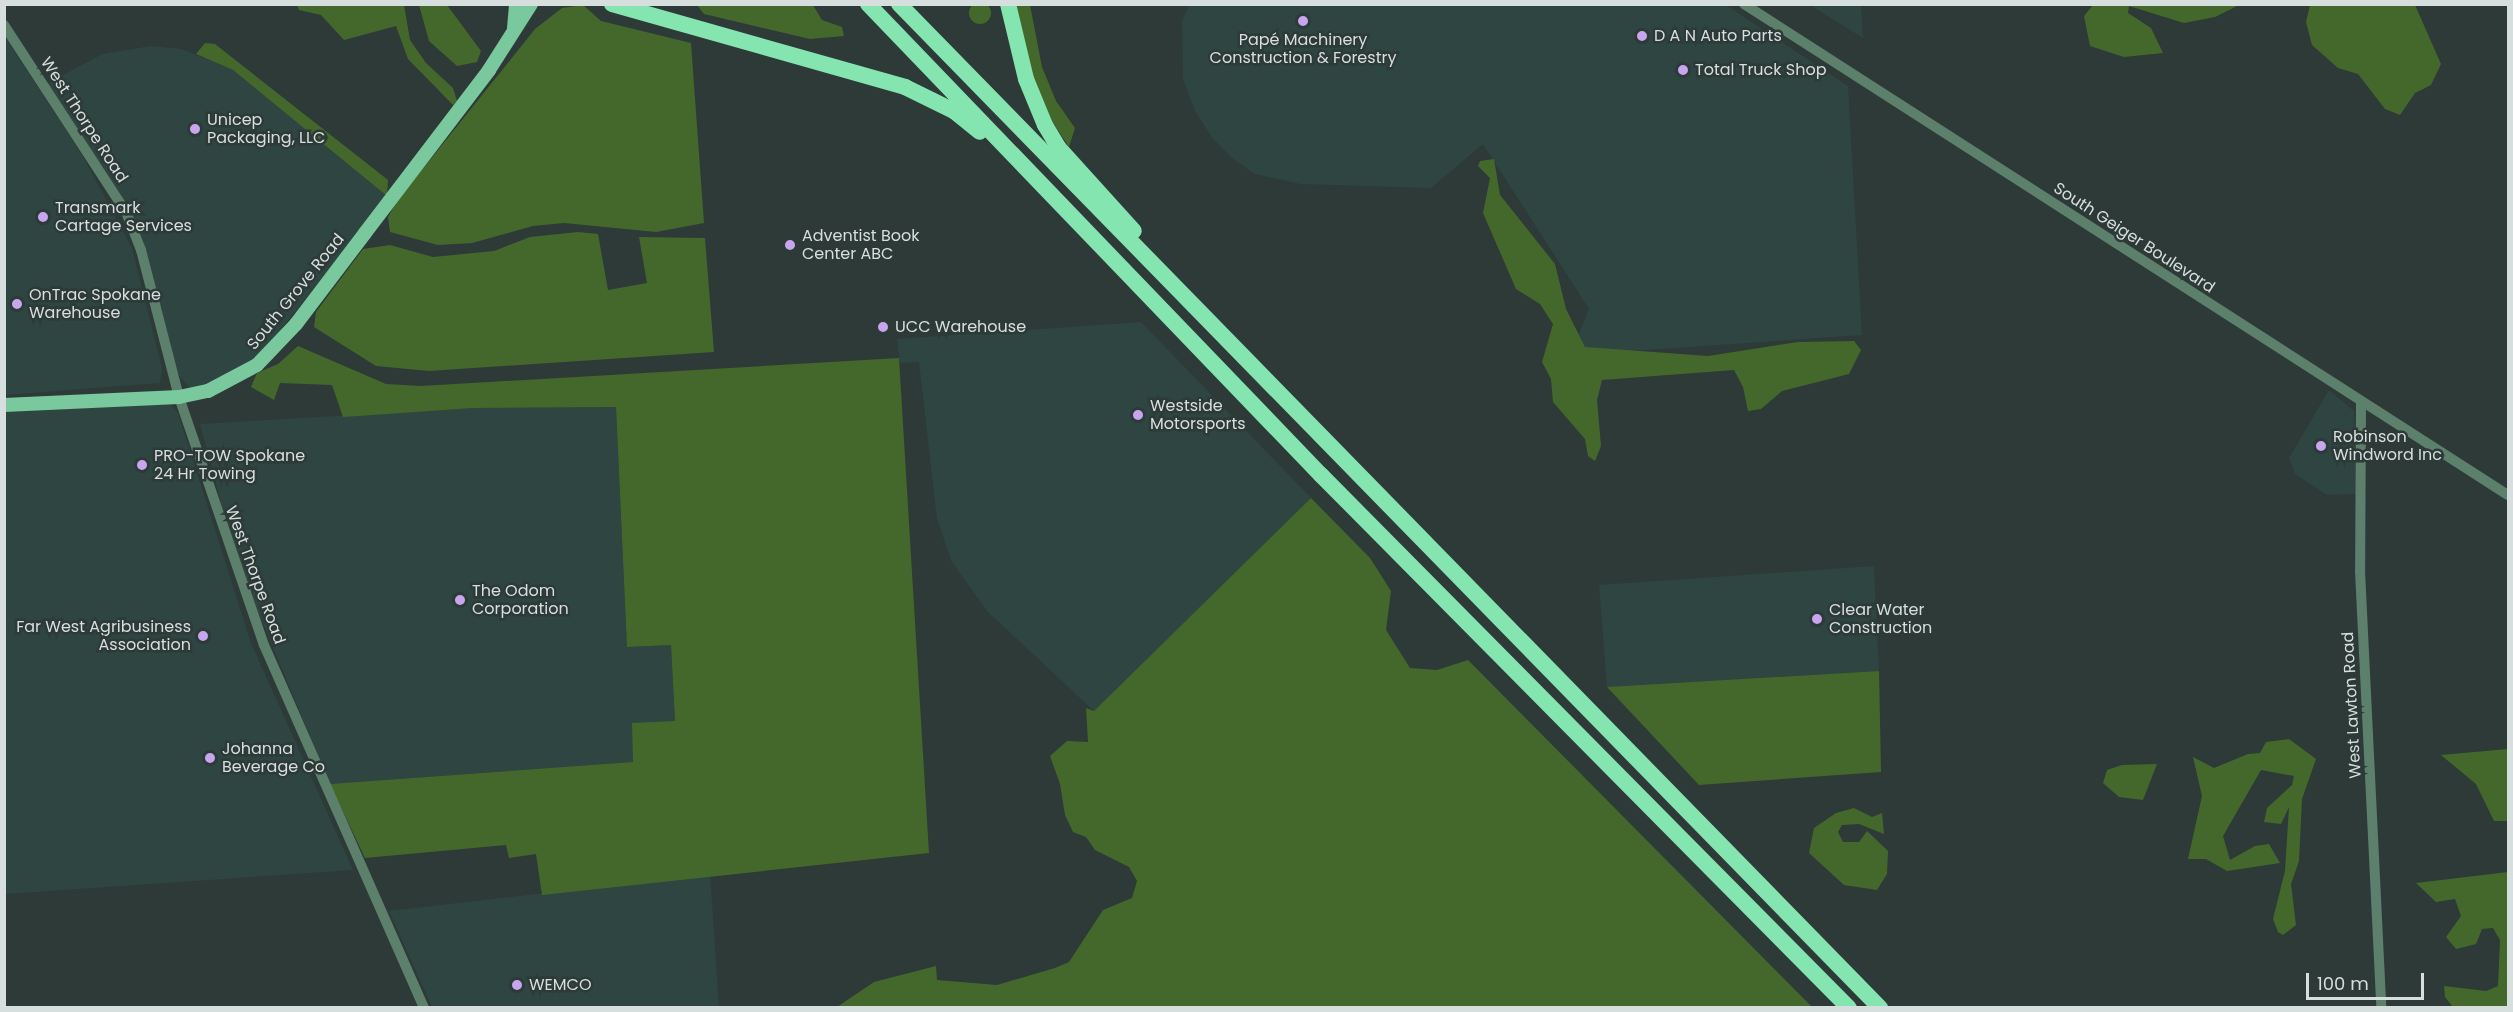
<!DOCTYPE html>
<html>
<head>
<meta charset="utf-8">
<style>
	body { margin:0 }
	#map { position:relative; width:2513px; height:1012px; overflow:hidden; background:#2d3a38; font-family:Poppins,sans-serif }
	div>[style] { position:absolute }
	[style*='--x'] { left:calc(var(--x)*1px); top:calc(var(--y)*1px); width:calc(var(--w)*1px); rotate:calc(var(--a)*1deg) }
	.built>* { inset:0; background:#2f4541 }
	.green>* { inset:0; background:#44682b }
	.round { border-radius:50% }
	.minor>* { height:10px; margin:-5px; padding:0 5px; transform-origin:5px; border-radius:5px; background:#5c806b }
	.major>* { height:14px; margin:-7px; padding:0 7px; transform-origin:7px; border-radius:7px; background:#7ac89d }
	.highway>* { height:16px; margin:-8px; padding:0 8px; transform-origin:8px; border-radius:8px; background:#85e5b0 }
	.dots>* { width:16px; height:16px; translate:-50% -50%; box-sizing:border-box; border:3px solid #2d3a38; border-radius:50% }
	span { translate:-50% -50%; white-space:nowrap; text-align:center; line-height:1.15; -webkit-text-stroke:5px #2d3a38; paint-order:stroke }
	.poi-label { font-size:16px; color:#d7dfde }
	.left { translate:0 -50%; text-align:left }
	.right { translate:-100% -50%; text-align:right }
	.street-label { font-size:16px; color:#d7dfde }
	.frame { position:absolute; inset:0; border:6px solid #d7dfde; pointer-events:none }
	.scale { position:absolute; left:2306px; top:973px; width:118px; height:27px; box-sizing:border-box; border:3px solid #d7dfde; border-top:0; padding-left:8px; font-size:18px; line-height:21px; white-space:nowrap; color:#d7dfde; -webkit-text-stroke:4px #2d3a38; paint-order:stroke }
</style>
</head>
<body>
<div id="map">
	<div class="built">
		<i style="clip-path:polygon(1190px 4px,1726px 5px,1848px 86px,1862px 335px,1616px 352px,1585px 347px,1579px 334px,1589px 309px,1483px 144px,1431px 188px,1300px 184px,1255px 174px,1232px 158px,1213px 139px,1195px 111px,1183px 79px,1182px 21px)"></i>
		<i style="clip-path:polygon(1810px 5px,1861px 5px,1863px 38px)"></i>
		<i style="clip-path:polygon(5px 37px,82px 155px,132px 248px,162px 368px,160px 383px,5px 395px)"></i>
		<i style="clip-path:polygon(151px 46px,182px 49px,233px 70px,387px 196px,261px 355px,237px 373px,199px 388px,189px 387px,179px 375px,123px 198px,47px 84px,102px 54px)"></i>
		<i style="clip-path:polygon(1141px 322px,1311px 498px,1094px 711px,987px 611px,952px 562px,937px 519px,919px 362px,900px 363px,897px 339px)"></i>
		<i style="clip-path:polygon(2329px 390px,2354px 411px,2356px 494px,2327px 495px,2295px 474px,2289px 458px)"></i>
		<i style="clip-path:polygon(170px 404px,178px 413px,251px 643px,353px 870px,5px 894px,4px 411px)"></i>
		<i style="clip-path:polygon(616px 407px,627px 647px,671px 645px,675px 721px,633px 762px,330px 784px,254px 602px,228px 529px,200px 424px,473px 408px)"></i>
		<i style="clip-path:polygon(1874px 566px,1879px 671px,1607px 687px,1599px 585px)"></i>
		<i style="clip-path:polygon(710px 874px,719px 1007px,432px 1007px,389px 911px)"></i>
	</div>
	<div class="green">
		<i class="round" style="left:969px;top:2px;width:22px;height:22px"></i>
		<i style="clip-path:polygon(297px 5px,404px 5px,410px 40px,426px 63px,453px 88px,457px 101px,453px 105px,408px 59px,396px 26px,344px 40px,321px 15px,299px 10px)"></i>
		<i style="clip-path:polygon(419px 5px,447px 5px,481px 51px,477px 62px,457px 66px,429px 41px)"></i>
		<i style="clip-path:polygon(583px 5px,601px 21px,691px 43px,704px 223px,656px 232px,564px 223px,533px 226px,472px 243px,438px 245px,390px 232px,388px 217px,397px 201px,535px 29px,562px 8px)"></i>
		<i style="clip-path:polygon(697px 5px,813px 5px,822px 20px,842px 27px,844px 36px,810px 39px,704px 14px)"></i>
		<i style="clip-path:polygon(1015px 5px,1030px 5px,1042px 67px,1056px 101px,1075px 128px,1069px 147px,1048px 115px,1031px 72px)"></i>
		<i style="clip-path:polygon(2093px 5px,2093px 4px,2239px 5px,2215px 17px,2184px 23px,2129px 6px,2128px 13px,2151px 28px,2163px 53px,2124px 57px,2090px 46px,2084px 16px)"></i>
		<i style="clip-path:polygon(2310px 5px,2415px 5px,2441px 64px,2431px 85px,2415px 93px,2400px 115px,2385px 109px,2358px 74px,2338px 68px,2312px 45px,2306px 22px)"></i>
		<i style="clip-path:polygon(205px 43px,215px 44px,388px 180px,387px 196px,233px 70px,196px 54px)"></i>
		<i style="clip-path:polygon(1494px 159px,1500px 195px,1555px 264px,1566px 309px,1585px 347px,1708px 356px,1798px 342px,1854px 341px,1861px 350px,1849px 374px,1782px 391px,1761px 409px,1748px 411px,1743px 387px,1734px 370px,1602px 380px,1597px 400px,1601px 446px,1595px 461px,1588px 456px,1585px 439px,1553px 402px,1551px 379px,1542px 362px,1553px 324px,1540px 304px,1516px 289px,1483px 213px,1490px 178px,1478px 166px,1480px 161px)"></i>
		<i style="clip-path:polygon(578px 232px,598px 234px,608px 290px,647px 283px,639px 237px,705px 238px,714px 352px,429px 371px,376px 366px,314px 327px,316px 312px,363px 249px,390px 245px,433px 257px,494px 251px,530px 237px)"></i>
		<i style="clip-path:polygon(298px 346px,386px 384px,421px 386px,899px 358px,929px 853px,542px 895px,536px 854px,509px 858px,506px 845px,365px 858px,330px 784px,633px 762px,632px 723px,675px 721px,671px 645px,627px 647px,616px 407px,473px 408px,343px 417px,332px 385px,280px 383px,274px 400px,251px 387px,257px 373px,278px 364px)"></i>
		<i style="clip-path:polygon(1311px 498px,1370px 558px,1391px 591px,1386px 630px,1410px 668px,1437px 670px,1468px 660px,1812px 1007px,837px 1007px,874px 982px,936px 966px,937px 980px,997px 985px,1055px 968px,1069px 962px,1103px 910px,1132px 898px,1137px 881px,1129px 867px,1095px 850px,1086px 837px,1073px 832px,1065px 815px,1060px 784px,1050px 756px,1067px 741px,1088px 742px,1086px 708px,1094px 711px)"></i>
		<i style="clip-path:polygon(1879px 671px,1881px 772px,1699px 785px,1607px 687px)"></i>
		<i style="clip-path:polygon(2289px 739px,2316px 759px,2302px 799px,2299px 861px,2291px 884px,2296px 925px,2283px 935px,2278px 932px,2273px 919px,2285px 871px,2289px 807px,2281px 824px,2264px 822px,2267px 808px,2292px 785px,2294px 776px,2261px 770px,2223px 836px,2230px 860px,2255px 846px,2269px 844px,2280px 863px,2227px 871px,2206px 859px,2188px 859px,2202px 796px,2193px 757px,2214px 768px,2248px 754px,2260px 753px,2266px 742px)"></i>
		<i style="clip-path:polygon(2508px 749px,2508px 821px,2494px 821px,2476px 784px,2441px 755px)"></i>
		<i style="clip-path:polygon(2157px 764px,2143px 800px,2119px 797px,2103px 783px,2107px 770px,2122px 765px)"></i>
		<i style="clip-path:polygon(1854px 808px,1872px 817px,1882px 813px,1884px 834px,1859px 824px,1842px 825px,1838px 832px,1843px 842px,1859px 842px,1867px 831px,1888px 851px,1887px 874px,1877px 890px,1844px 885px,1809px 853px,1814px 828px,1836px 813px)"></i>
		<i style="clip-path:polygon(2508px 872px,2508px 1007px,2453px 1007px,2445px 997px,2444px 986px,2486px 991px,2498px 986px,2500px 940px,2493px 928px,2482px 929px,2476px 944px,2456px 949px,2446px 937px,2461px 916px,2455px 899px,2436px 902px,2416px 883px)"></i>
	</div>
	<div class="minor">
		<i style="--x:1744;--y:4;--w:908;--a:32.73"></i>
		<i style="--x:4;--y:25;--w:223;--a:56.9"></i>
		<i style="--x:126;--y:212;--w:41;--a:68.5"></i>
		<i style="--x:141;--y:250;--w:152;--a:75.5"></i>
		<i style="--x:179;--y:397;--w:262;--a:71.1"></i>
		<i style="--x:264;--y:645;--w:397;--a:66.2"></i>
		<i style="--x:2361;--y:402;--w:169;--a:90.3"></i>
		<i style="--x:2360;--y:571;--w:438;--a:87.2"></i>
	</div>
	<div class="major">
		<i style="--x:514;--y:28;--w:24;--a:-85"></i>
		<i style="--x:4;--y:405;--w:175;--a:-2.6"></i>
		<i style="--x:179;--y:397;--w:30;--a:-12"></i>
		<i style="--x:208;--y:391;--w:55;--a:-28"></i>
		<i style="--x:257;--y:365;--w:57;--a:-46.4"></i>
		<i style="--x:296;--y:324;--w:114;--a:-52.8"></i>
		<i style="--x:365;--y:233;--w:205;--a:-52.7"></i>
		<i style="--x:489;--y:70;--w:78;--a:-57.5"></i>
	</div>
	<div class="highway">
		<i style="--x:612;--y:4;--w:305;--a:15.8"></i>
		<i style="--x:905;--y:87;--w:55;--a:26.1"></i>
		<i style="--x:954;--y:111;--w:33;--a:39"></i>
		<i style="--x:868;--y:4;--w:653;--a:46.12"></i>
		<i style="--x:1321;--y:475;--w:750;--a:45.27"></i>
		<i style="--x:899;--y:4;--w:1404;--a:45.66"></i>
		<i style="--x:1008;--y:4;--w:77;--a:76.5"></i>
		<i style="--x:1026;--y:79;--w:50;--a:67.6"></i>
		<i style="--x:1045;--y:125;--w:26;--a:59"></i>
		<i style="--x:1058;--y:147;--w:113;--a:47.9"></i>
	</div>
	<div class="dots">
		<i style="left:1303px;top:21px;background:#c7a6ef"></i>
		<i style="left:1642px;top:36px;background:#c7a6ef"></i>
		<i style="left:1683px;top:70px;background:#c7a6ef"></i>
		<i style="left:195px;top:129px;background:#c7a6ef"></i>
		<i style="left:43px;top:217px;background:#c7a6ef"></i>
		<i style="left:790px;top:245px;background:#c7a6ef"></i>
		<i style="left:17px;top:304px;background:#c7a6ef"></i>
		<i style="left:883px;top:327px;background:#c7a6ef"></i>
		<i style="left:1138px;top:415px;background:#c7a6ef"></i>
		<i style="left:2321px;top:446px;background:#c7a6ef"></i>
		<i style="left:142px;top:465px;background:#c7a6ef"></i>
		<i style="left:460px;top:600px;background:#c7a6ef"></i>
		<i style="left:1817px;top:619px;background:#c7a6ef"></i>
		<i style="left:203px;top:636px;background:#c7a6ef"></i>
		<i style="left:210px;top:758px;background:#c7a6ef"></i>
		<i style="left:517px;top:985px;background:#c7a6ef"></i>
	</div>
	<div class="poi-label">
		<span class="left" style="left:1654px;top:36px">D A N Auto Parts</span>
		<span style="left:1303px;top:49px">Papé Machinery<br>Construction &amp; Forestry</span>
		<span class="left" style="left:1695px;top:70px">Total Truck Shop</span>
		<span class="left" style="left:207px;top:129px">Unicep<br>Packaging, LLC</span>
		<span class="left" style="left:55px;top:217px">Transmark<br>Cartage Services</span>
		<span class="left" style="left:802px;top:245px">Adventist Book<br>Center ABC</span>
		<span class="left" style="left:29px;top:304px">OnTrac Spokane<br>Warehouse</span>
		<span class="left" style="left:895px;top:327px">UCC Warehouse</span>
		<span class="left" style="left:1150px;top:415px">Westside<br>Motorsports</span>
		<span class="left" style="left:2333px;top:446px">Robinson<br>Windword Inc</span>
		<span class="left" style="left:154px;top:465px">PRO-TOW Spokane<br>24 Hr Towing</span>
		<span class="left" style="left:472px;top:600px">The Odom<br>Corporation</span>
		<span class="left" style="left:1829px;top:619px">Clear Water<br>Construction</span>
		<span class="right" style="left:191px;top:636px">Far West Agribusiness<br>Association</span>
		<span class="left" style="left:222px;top:758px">Johanna<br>Beverage Co</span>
		<span class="left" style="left:529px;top:985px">WEMCO</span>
	</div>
	<div class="street-label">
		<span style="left:84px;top:120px;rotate:57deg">West Thorpe Road</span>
		<span style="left:2134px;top:238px;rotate:33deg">South Geiger Boulevard</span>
		<span style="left:296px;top:292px;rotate:-51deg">South Grove Road</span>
		<span style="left:255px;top:575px;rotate:70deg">West Thorpe Road</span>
		<span style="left:2352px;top:705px;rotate:-93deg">West Lawton Road</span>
	</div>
	<div class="frame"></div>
	<div class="scale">100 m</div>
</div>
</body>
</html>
